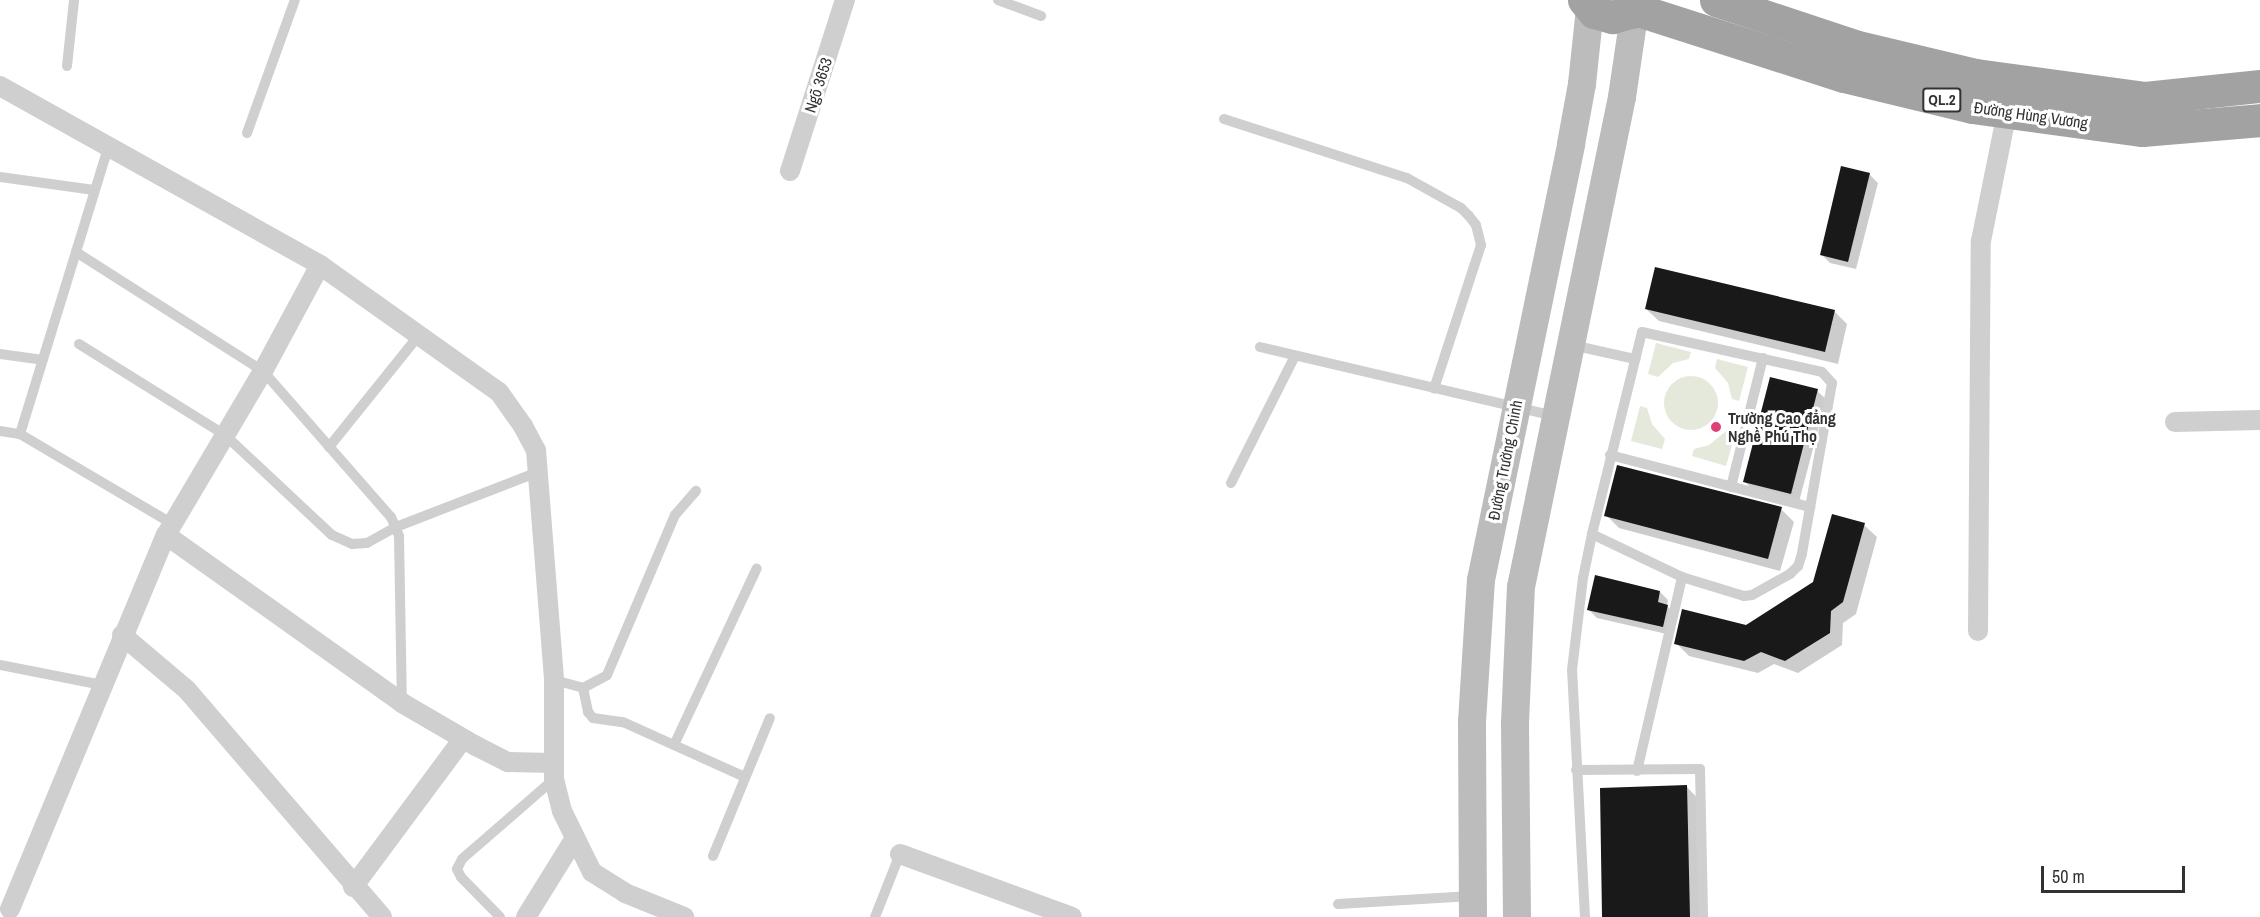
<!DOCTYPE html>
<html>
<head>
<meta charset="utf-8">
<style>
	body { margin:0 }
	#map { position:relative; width:2260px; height:917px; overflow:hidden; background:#fff; font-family:"Archivo Narrow",sans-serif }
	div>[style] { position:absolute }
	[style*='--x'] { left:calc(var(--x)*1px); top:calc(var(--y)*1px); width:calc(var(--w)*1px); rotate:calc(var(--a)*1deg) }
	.green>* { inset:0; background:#e5e9dc }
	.round { border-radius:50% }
	.shadow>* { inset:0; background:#0003 }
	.building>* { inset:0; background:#191919 }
	.service>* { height:10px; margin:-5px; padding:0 5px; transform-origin:5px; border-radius:5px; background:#cfcfcf }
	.minor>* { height:20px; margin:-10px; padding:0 10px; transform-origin:10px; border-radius:10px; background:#cfcfcf }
	.secondary>* { height:28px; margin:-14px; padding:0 14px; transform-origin:14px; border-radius:14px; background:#bcbcbc }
	.trunk>* { height:33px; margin:-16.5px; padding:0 16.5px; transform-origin:16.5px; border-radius:16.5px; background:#a2a2a2 }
	.dots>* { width:16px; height:16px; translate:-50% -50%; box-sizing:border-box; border:3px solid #fff; border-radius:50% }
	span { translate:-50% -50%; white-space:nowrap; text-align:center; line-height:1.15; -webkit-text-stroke:6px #fff; paint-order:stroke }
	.shield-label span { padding:2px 4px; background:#fff; border:2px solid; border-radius:4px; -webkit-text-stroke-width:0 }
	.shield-label { font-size:15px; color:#323232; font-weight:700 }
	.street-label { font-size:16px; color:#323232 }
	.poi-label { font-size:16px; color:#323232; font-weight:700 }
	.left { translate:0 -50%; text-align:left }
	.scale { position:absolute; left:2041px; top:866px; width:144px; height:27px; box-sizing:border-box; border:3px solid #323232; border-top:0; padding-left:8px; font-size:18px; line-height:21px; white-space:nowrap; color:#323232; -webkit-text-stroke:4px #fff; paint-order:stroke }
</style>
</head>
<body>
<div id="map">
	<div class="green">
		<i style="clip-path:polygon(1656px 343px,1691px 352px,1689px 359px,1673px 363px,1658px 377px,1648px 374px)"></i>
		<i style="clip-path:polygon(1717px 359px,1748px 367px,1739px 401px,1732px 399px,1728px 383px,1715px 368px)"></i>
		<i class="round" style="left:1664px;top:376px;width:54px;height:54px"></i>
		<i style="clip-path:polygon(1640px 406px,1647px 408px,1652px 424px,1665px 439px,1662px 449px,1631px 441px)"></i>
		<i style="clip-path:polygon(1725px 432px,1735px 435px,1726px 466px,1692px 456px,1694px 449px,1709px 445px)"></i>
	</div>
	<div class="shadow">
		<i style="clip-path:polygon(1869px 174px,1878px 183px,1856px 269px,1830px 263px,1821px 254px)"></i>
		<i style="clip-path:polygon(1646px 309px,1834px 311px,1847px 324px,1838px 364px,1659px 321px)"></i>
		<i style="clip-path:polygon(1817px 391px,1826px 399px,1799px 502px,1753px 490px,1744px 481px)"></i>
		<i style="clip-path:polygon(1781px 509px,1794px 522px,1780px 571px,1619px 528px,1606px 515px)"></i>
		<i style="clip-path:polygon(1864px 525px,1877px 537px,1856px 614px,1843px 623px,1842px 645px,1798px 673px,1774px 664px,1758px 673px,1689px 656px,1676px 643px,1746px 626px,1814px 583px)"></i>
		<i style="clip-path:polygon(1660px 592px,1668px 600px,1667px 606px,1675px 615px,1671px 635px,1597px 618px,1588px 609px)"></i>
		<i style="clip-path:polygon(1687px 787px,1703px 804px,1705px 917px,1603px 917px)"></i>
	</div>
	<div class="building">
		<i style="clip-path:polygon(1841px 166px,1870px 173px,1848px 262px,1820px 255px)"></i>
		<i style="clip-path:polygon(1655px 267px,1835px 310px,1825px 352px,1645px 309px)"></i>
		<i style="clip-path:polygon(1770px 377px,1818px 389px,1791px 494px,1743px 482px)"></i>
		<i style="clip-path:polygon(1617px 465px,1782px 507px,1768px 559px,1604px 516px)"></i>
		<i style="clip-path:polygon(1832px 514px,1865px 523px,1843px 602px,1831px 611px,1830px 633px,1785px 661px,1761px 652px,1744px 661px,1674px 644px,1682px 609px,1746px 625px,1813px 582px)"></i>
		<i style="clip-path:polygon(1595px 575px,1660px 591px,1658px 602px,1668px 605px,1663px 627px,1587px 610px)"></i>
		<i style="clip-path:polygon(1687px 785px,1690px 917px,1602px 917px,1600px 788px)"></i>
	</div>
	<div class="service">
		<i style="--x:998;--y:0;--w:46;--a:20.4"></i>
		<i style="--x:67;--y:66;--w:66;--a:-83.9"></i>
		<i style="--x:1224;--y:119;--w:192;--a:17.9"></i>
		<i style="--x:1407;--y:178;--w:62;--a:29.1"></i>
		<i style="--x:1461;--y:208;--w:11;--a:45"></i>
		<i style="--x:1469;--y:216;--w:11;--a:52"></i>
		<i style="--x:1476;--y:225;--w:21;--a:76"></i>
		<i style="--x:1481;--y:245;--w:151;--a:108.1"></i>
		<i style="--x:247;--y:133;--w:141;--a:-70.2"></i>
		<i style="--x:0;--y:177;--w:95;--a:7.9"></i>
		<i style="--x:76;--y:252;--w:222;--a:32.5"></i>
		<i style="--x:263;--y:371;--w:194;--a:48.8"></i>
		<i style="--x:391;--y:517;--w:21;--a:67"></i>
		<i style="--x:399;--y:536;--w:167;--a:89"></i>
		<i style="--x:79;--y:344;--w:172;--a:31.9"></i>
		<i style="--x:225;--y:435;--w:146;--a:43.1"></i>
		<i style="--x:332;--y:535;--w:22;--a:24"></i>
		<i style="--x:352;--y:544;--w:15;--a:-4"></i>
		<i style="--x:367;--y:543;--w:33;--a:-29"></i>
		<i style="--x:396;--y:527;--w:152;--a:-21.2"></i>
		<i style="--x:1572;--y:345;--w:65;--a:12.5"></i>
		<i style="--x:1260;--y:347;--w:303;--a:13.2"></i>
		<i style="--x:0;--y:354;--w:43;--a:7.9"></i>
		<i style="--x:0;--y:431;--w:20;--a:9"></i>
		<i style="--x:20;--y:434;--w:178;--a:30.5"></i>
		<i style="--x:20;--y:434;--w:302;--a:-72.9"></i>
		<i style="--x:329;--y:447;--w:145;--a:-51.2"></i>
		<i style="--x:1610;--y:455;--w:207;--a:14.6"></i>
		<i style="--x:1231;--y:483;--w:142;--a:-63.3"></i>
		<i style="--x:1731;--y:487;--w:133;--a:-76.1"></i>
		<i style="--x:0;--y:665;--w:104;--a:11.1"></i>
		<i style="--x:554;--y:680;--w:30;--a:15"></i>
		<i style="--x:583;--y:688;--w:27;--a:-28"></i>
		<i style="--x:607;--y:675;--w:174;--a:-67"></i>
		<i style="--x:675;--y:515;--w:32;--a:-49"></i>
		<i style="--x:583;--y:688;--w:25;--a:78"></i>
		<i style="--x:588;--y:712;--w:8;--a:50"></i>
		<i style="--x:593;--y:718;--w:30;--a:8"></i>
		<i style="--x:623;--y:722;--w:134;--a:24.3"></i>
		<i style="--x:674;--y:745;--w:195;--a:-64.9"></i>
		<i style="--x:1576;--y:770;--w:124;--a:-0.5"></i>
		<i style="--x:1700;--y:769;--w:148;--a:88.8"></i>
		<i style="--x:1637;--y:771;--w:199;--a:-76.9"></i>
		<i style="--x:713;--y:856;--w:149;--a:-67.6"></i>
		<i style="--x:1338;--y:904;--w:134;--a:-3.4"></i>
		<i style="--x:500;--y:917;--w:56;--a:-134.3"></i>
		<i style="--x:461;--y:877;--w:9;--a:-117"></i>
		<i style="--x:457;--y:869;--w:11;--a:-63"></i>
		<i style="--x:462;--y:859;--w:122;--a:-41"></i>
		<i style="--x:875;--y:917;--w:68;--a:-68.4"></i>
		<i style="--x:1585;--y:917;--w:247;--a:-93"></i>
		<i style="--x:1572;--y:670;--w:93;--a:-83.2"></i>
		<i style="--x:1583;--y:578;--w:45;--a:-78.4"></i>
		<i style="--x:1592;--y:534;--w:208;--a:-76.1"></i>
		<i style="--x:1642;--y:332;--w:184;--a:12.5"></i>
		<i style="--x:1822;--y:372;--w:15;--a:48"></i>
		<i style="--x:1832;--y:383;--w:174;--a:100"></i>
		<i style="--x:1802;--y:554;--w:13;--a:108"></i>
		<i style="--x:1798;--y:566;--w:11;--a:135"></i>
		<i style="--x:1790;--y:574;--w:43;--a:151.1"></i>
		<i style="--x:1752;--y:595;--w:8;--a:173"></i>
		<i style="--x:1744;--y:596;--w:65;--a:-163"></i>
		<i style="--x:1682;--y:577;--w:100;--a:-154.5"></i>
	</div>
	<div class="minor">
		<i style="--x:0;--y:86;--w:367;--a:29.2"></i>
		<i style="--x:320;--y:265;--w:219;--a:35.4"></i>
		<i style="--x:499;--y:392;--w:42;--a:54.8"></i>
		<i style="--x:523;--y:426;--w:27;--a:62"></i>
		<i style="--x:536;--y:450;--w:231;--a:85.5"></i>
		<i style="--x:554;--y:680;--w:99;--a:90"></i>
		<i style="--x:554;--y:779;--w:33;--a:76"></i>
		<i style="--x:562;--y:811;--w:68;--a:63.8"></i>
		<i style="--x:592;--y:872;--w:39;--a:32"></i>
		<i style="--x:625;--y:893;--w:64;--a:22.1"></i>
		<i style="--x:790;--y:171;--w:180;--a:-72.2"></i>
		<i style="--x:2175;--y:422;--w:85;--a:-1.3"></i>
		<i style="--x:166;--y:535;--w:290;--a:35.4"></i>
		<i style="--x:402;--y:703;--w:86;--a:30.2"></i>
		<i style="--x:476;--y:746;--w:36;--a:27"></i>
		<i style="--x:508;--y:762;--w:46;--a:1.2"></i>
		<i style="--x:1978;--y:631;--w:390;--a:-89.6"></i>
		<i style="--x:1981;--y:241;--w:132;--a:-78.6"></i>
		<i style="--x:122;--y:635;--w:85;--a:40.2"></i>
		<i style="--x:187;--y:690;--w:299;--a:49.3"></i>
		<i style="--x:900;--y:854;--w:183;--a:20.1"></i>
		<i style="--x:353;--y:887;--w:184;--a:-53.4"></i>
		<i style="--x:10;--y:909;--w:405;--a:-67.4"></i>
		<i style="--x:166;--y:535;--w:191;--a:-59.4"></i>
		<i style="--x:263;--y:371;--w:120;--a:-61.7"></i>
		<i style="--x:526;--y:917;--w:93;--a:-58.2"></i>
	</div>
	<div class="secondary">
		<i style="--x:1473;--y:917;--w:195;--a:-90.3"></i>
		<i style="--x:1472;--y:722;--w:142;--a:-86.4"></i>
		<i style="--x:1481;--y:580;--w:445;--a:-78.3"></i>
		<i style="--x:1571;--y:144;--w:61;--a:-79.6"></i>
		<i style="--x:1582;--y:84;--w:76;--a:-84"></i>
		<i style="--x:1517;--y:917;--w:194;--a:-90.6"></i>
		<i style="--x:1515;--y:723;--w:136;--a:-87.5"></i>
		<i style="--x:1521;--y:587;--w:500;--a:-78.35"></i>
		<i style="--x:1622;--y:97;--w:89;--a:-81.6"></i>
	</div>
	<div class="trunk">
		<i style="--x:1584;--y:0;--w:16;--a:50"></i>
		<i style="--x:1594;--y:12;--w:19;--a:16"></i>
		<i style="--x:1612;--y:17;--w:20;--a:-15"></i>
		<i style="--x:1631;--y:12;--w:16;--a:-47"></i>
		<i style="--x:1716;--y:0;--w:145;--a:18.4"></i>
		<i style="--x:1854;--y:46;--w:125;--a:13.4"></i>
		<i style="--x:1976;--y:75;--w:171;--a:7.8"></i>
		<i style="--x:2145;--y:98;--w:116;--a:-6"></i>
		<i style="--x:1635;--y:9;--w:219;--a:17.8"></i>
		<i style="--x:1844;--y:76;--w:132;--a:13.6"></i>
		<i style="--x:1972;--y:107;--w:172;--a:7.7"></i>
		<i style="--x:2142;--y:130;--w:118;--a:-4.8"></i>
	</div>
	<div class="dots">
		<i style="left:1716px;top:427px;background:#dc4178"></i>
	</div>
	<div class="shield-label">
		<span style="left:1942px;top:100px">QL.2</span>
	</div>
	<div class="street-label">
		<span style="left:818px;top:85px;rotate:-72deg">Ngõ 3653</span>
		<span style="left:2031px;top:115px;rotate:8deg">Đường Hùng Vương</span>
		<span style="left:1505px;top:460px;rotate:-79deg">Đường Trường Chinh</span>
	</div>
	<div class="poi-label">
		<span class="left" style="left:1728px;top:427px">Trường Cao đẳng<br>Nghề Phú Thọ</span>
	</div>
	<div class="scale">50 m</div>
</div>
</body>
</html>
